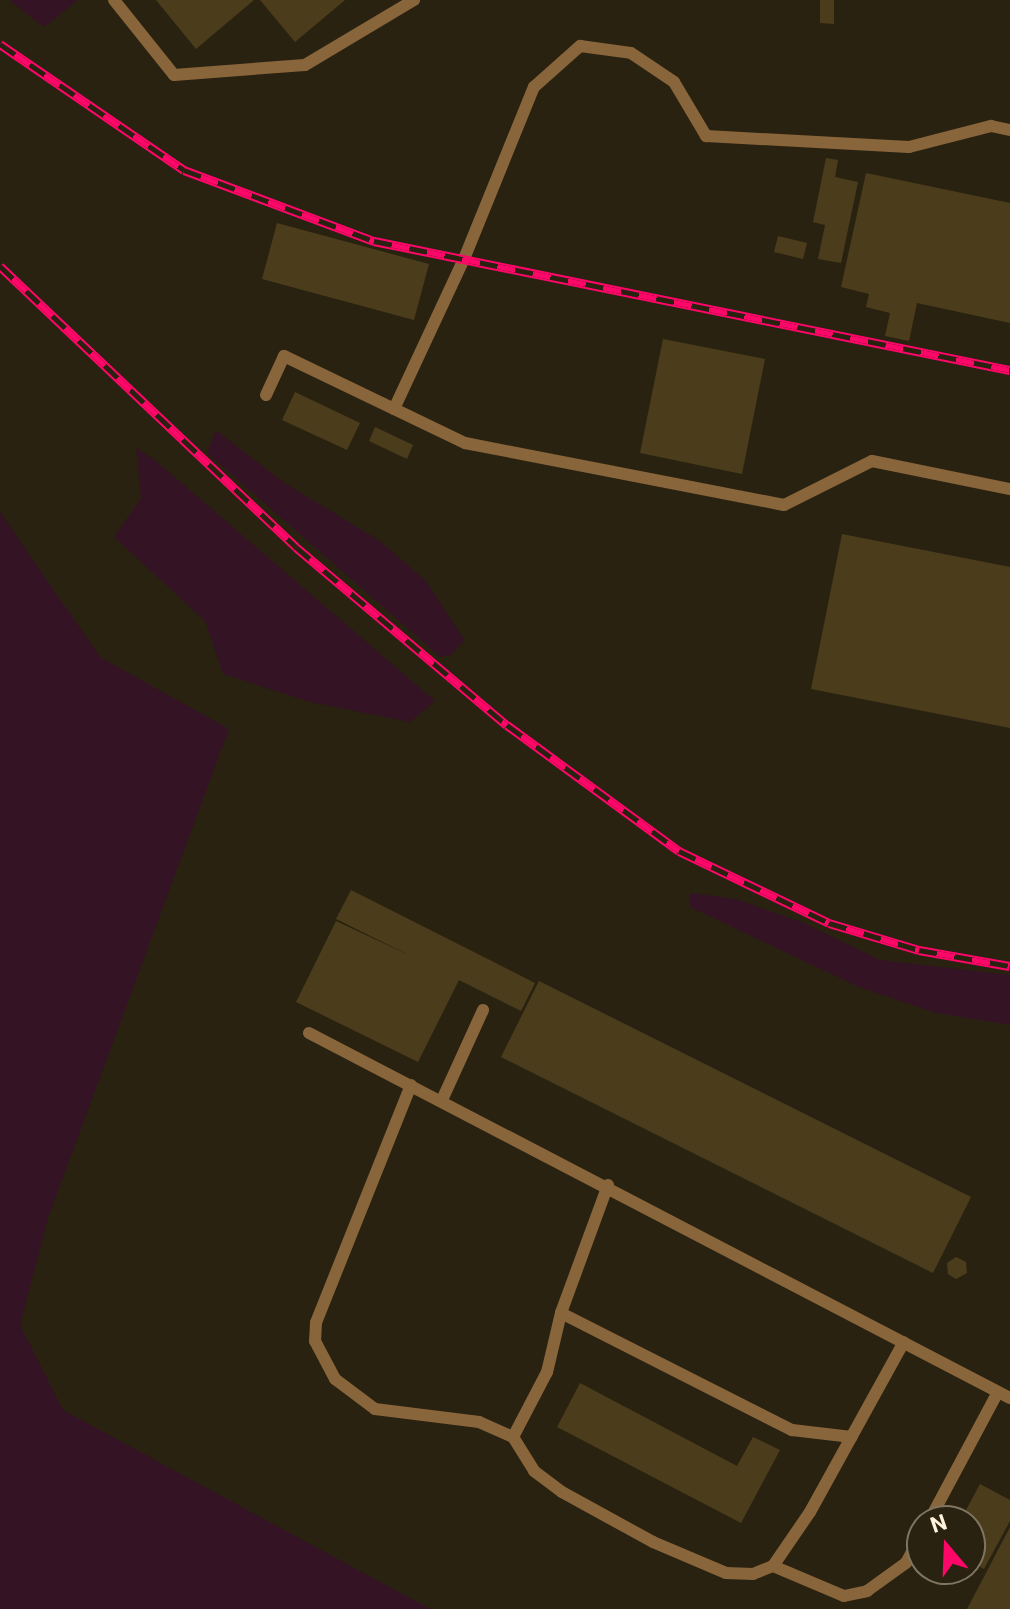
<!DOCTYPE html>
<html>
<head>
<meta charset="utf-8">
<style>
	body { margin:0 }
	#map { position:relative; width:1010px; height:1609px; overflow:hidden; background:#2a2210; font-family:Roboto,sans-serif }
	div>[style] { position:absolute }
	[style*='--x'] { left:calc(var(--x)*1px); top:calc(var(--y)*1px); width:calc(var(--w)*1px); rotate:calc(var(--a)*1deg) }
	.green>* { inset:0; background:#341325 }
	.building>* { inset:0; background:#4b3d1c }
	.service>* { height:12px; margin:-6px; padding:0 6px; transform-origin:6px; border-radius:6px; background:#89653b }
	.rail>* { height:9px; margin-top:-4.5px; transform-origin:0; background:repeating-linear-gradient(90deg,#2a2210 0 18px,#ff0669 0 36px); box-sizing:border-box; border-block:2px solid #ff0669 }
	span { translate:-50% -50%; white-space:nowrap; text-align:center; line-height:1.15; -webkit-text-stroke:7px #2a2210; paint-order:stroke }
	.north { position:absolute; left:906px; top:1505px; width:80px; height:80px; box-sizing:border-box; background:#2a2210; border:2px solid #7f7561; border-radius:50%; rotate:341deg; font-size:22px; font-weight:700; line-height:32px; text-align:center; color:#fff1da }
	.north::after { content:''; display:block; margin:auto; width:28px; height:36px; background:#ff0669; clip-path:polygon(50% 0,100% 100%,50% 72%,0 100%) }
</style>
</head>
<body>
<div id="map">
	<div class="green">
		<i style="clip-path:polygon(9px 0,78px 0,44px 27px)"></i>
		<i style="clip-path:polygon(216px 430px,283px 482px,380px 541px,427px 582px,464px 640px,451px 655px,440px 657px,207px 453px)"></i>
		<i style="clip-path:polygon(136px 448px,156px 461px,435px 701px,410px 722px,310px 702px,223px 674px,205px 621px,114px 537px,141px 498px)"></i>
		<i style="clip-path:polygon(0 512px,100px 657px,229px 729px,48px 1218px,20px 1325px,63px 1410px,430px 1609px,0 1609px)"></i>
		<i style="clip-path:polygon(690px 893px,736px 899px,804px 923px,880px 960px,1010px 975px,1010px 1025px,936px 1013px,859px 987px,690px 907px)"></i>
	</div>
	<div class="building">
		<i style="clip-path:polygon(156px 0,254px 0,196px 49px)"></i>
		<i style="clip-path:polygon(260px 0,345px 0,295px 42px)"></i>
		<i style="clip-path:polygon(820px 0,834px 0,834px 24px,820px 23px)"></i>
		<i style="clip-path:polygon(826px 158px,838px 160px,835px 177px,858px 182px,841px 263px,818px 259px,825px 225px,813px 222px)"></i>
		<i style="clip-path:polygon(866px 173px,1010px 203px,1010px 323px,917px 303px,909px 341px,885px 336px,890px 313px,866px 307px,869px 294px,841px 287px)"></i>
		<i style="clip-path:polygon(277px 223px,429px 264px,414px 320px,262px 279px)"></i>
		<i style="clip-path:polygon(778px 236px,807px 243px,803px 259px,774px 252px)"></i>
		<i style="clip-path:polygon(663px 339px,765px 359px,742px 474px,640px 453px)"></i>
		<i style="clip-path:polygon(295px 392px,360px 423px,347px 450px,282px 420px)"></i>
		<i style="clip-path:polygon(375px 427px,413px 445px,407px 459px,369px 441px)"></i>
		<i style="clip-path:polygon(842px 534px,1010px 567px,1010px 728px,811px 689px)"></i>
		<i style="clip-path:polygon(351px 890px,535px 983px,521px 1011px,459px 980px,418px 1062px,296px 1002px,336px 921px,415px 958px,336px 919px)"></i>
		<i style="clip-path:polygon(539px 981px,971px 1197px,933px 1273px,501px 1057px)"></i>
		<i style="clip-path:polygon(956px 1257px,966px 1262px,967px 1273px,956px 1279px,948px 1274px,947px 1263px)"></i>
		<i style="clip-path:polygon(580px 1383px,737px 1466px,753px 1437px,780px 1450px,741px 1523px,557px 1427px)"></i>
		<i style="clip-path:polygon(980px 1484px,1010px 1500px,1010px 1521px,984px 1569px,970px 1561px,970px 1521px,960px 1521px)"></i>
		<i style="clip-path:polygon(1010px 1527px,1010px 1609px,967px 1609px,987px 1571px)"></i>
	</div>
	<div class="service">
		<i style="--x:114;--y:0;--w:96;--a:51.3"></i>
		<i style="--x:174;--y:75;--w:131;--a:-4.4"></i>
		<i style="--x:305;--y:65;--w:127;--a:-30.8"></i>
		<i style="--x:266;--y:395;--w:43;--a:-65.2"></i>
		<i style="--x:284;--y:356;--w:201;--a:25.7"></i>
		<i style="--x:465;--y:443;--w:325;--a:11"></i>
		<i style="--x:784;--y:505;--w:98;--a:-26.6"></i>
		<i style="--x:872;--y:461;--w:141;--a:11.5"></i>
		<i style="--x:394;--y:409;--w:166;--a:-65"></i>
		<i style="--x:464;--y:259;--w:186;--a:-67.9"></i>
		<i style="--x:534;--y:87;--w:62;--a:-41.7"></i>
		<i style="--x:580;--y:46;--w:51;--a:7.8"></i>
		<i style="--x:631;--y:53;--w:52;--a:34"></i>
		<i style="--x:674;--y:82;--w:63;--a:59.3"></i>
		<i style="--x:706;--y:136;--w:203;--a:3.1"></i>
		<i style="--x:909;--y:147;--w:85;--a:-14.4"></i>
		<i style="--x:991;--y:126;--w:19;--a:12"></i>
		<i style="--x:309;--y:1033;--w:790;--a:27.51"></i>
		<i style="--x:411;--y:1085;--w:256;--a:111.8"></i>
		<i style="--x:316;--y:1323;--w:18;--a:93"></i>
		<i style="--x:315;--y:1341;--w:43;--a:62.2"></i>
		<i style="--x:335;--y:1379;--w:50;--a:36.9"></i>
		<i style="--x:375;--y:1409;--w:105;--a:7.1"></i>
		<i style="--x:479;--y:1422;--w:37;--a:24"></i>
		<i style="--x:442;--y:1100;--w:99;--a:-65.5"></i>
		<i style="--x:608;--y:1185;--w:136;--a:110.2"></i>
		<i style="--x:561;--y:1313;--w:61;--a:103.3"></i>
		<i style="--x:547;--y:1372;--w:73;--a:117.6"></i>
		<i style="--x:513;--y:1437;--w:40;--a:58"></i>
		<i style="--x:534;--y:1471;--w:35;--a:37"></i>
		<i style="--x:562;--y:1492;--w:104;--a:28.8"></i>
		<i style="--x:653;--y:1542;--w:79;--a:23"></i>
		<i style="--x:726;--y:1573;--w:27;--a:2"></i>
		<i style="--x:753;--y:1574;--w:22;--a:-22"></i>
		<i style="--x:773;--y:1566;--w:65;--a:-55.6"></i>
		<i style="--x:810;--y:1512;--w:194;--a:-61.1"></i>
		<i style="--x:561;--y:1313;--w:259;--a:26.9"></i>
		<i style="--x:792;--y:1430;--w:60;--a:6.7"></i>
		<i style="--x:929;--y:1521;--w:146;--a:-61.9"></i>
		<i style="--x:773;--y:1566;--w:77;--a:22.9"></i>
		<i style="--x:844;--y:1596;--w:24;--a:-12"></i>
		<i style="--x:867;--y:1591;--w:48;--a:-35.7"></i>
		<i style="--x:906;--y:1563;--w:34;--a:-62"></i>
	</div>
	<div class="rail">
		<i style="--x:0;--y:44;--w:223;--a:34.4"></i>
		<i style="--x:184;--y:170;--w:203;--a:20.5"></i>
		<i style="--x:374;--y:241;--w:649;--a:11.47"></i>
		<i style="--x:0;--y:266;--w:408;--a:43.5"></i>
		<i style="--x:296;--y:547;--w:276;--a:40.2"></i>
		<i style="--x:507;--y:725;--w:213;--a:36.2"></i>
		<i style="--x:679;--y:851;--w:166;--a:25.6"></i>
		<i style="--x:829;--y:923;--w:94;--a:16.7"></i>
		<i style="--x:919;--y:950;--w:92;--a:10"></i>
	</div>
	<div class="north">N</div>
</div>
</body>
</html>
